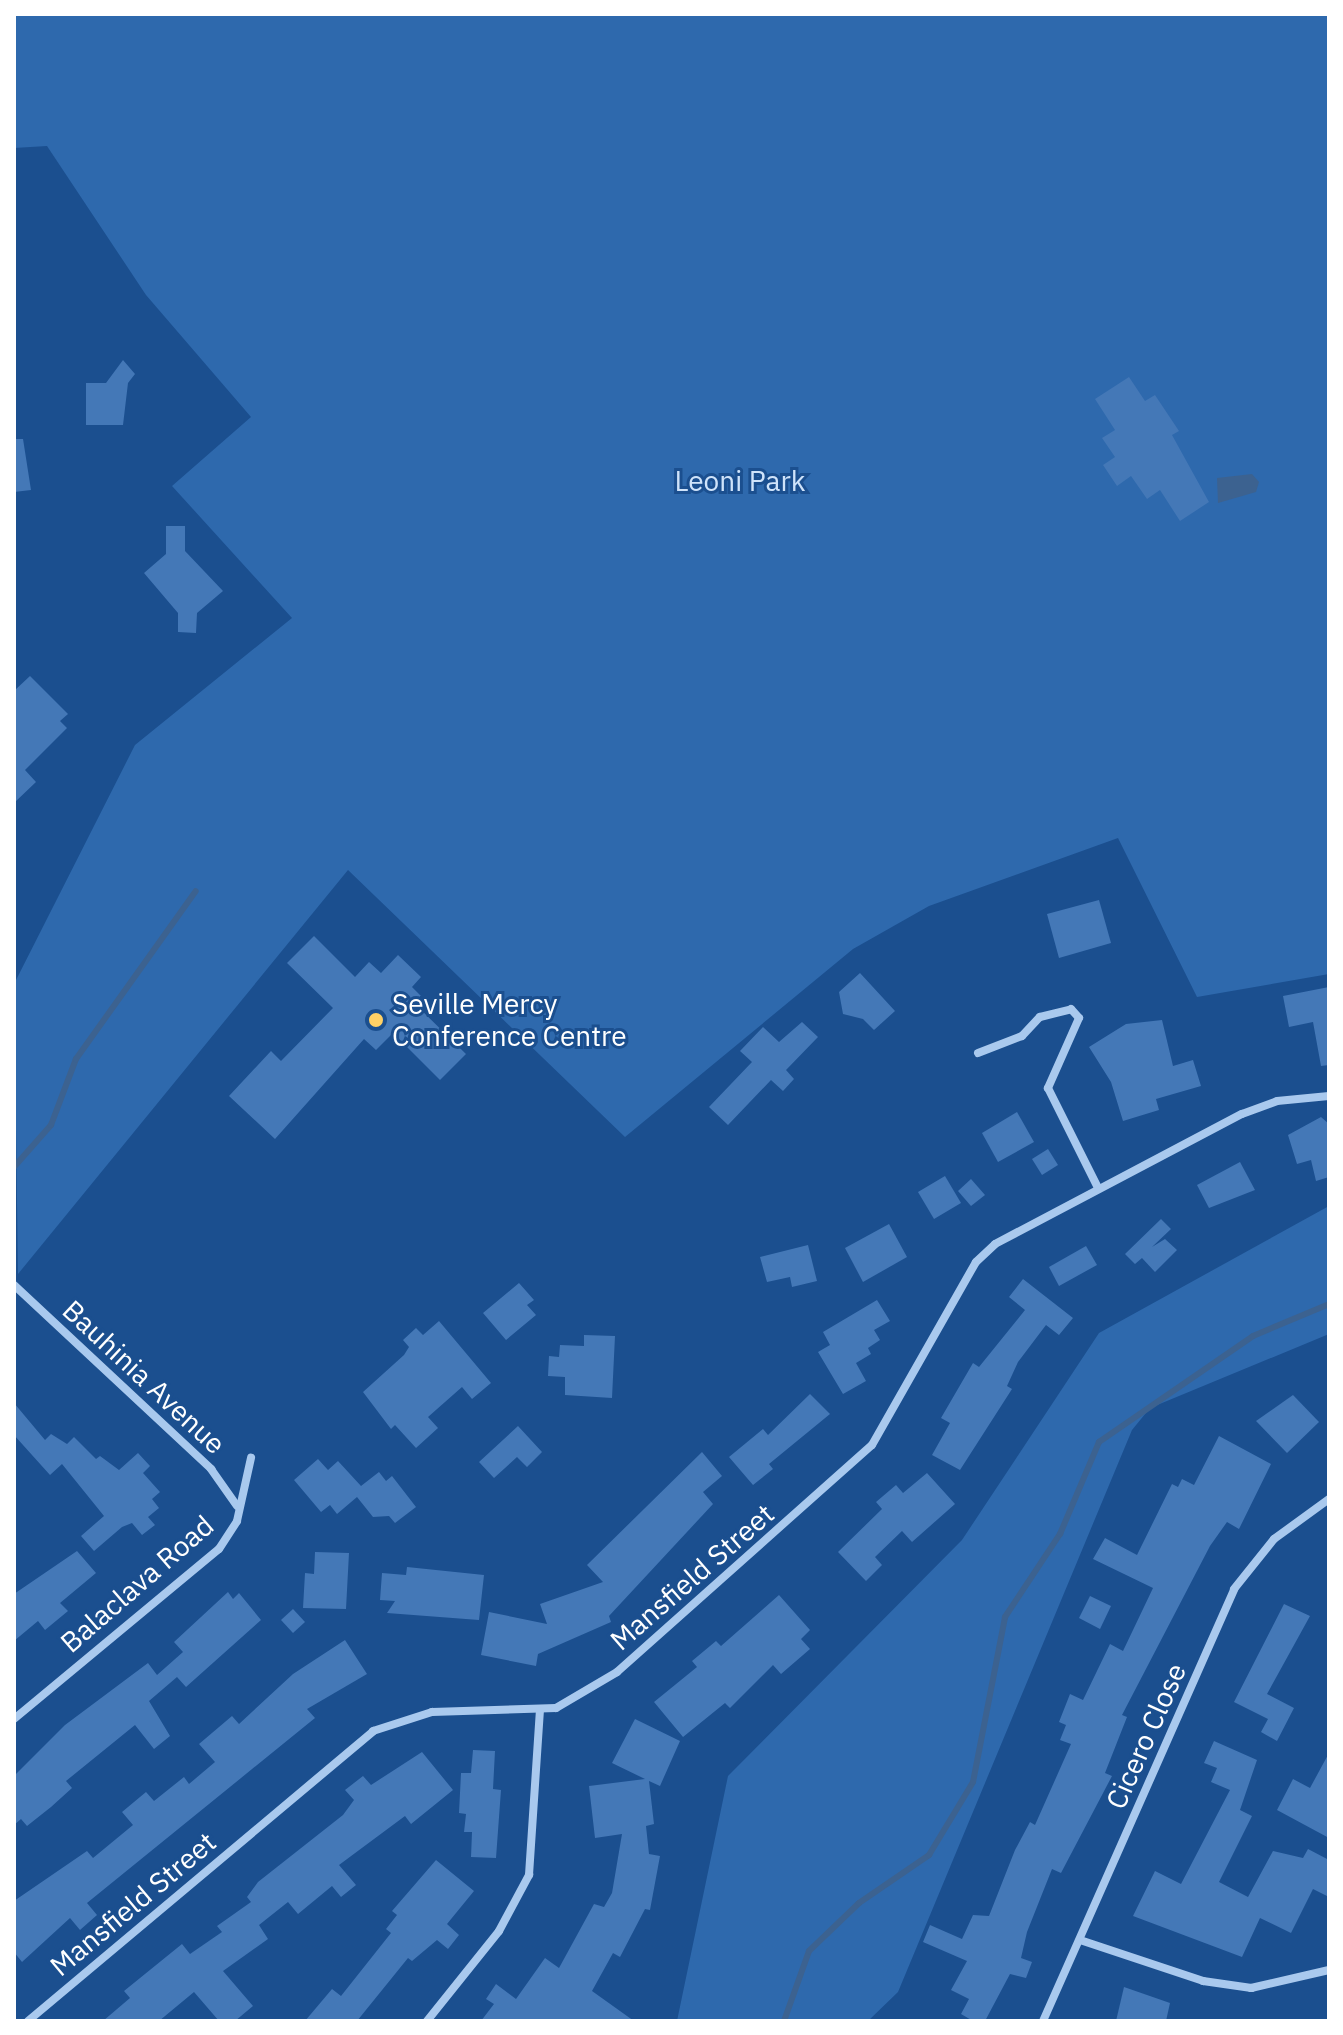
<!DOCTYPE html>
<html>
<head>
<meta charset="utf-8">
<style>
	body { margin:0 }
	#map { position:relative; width:1343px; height:2035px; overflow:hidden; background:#1b4f8f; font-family:"IBM Plex Sans",sans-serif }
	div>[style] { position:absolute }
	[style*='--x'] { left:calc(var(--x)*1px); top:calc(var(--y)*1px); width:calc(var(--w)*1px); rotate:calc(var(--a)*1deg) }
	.green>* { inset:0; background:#2e69ad }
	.water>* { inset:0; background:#3c6290 }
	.stream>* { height:6px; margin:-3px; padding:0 3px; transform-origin:3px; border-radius:3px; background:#3c6290 }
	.building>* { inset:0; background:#4478b7 }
	.minor>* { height:8px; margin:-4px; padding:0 4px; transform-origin:4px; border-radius:4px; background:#a9c9ee }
	.dots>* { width:22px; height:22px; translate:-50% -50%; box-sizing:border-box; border:4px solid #1b4f8f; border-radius:50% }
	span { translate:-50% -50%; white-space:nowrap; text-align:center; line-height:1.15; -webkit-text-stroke:6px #1b4f8f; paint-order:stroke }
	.park-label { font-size:28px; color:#cfe3fa }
	.poi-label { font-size:28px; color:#fff }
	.left { translate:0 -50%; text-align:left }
	.street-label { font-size:28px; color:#fff }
	.frame { position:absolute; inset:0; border:16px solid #fff; pointer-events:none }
</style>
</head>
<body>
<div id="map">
	<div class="green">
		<i style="clip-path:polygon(14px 14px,1329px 14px,1329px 974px,1197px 997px,1118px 838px,929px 906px,853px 949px,625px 1137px,348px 870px,18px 1274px,14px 984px,135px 745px,292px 618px,172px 486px,251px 417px,146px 295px,47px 146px,14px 148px)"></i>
		<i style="clip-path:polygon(1329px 1206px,1329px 1334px,1150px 1408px,1132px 1430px,898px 1992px,868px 2021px,677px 2021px,728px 1776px,962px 1540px,1099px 1333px)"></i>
	</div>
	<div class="water">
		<i style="clip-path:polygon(1252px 474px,1259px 482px,1256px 492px,1218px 503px,1217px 478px)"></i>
	</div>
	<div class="stream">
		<i style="--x:14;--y:1167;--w:56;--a:-48.6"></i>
		<i style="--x:51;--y:1125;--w:71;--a:-69.3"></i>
		<i style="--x:76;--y:1059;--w:206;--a:-54.5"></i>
		<i style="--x:784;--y:2021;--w:74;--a:-70.3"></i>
		<i style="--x:809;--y:1951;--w:69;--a:-43.8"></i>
		<i style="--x:859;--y:1903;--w:85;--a:-34.4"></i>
		<i style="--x:929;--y:1855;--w:85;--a:-58.9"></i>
		<i style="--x:973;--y:1782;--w:168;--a:-79"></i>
		<i style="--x:1005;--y:1617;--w:100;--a:-56.5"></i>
		<i style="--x:1060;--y:1534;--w:100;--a:-67"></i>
		<i style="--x:1099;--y:1442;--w:187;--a:-34.5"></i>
		<i style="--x:1253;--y:1336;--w:82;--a:-22.8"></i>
	</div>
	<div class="building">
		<i style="clip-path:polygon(123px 360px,135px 374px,128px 383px,123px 425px,86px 425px,86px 383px,106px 383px)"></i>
		<i style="clip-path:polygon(1129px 377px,1145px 401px,1155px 395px,1179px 431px,1172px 435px,1209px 502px,1180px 521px,1160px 490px,1147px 499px,1131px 476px,1117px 486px,1103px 465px,1115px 457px,1102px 438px,1115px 430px,1095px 399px)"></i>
		<i style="clip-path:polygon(14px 439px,23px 439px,31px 490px,14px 492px)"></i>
		<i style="clip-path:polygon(166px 526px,185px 526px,185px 551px,223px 591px,197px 613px,196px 633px,178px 632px,178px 613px,144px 573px,166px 554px)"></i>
		<i style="clip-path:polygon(30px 676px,68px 714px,60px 721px,67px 728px,25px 770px,36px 782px,14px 803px,14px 691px)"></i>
		<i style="clip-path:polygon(1099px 900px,1111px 943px,1059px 958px,1047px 914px)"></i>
		<i style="clip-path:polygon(314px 936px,355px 977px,369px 962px,381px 973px,398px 955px,421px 977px,412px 987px,421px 996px,414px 1003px,466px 1054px,440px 1080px,393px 1033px,376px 1050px,364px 1039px,275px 1139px,229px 1096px,271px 1051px,281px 1061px,333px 1008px,287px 963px)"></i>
		<i style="clip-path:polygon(860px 973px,895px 1011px,874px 1030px,863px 1019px,843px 1014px,839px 992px)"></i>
		<i style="clip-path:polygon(1329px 987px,1329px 1065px,1321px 1066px,1313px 1022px,1289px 1027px,1283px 996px)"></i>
		<i style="clip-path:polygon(1162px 1020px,1173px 1066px,1193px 1060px,1201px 1086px,1156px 1099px,1159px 1110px,1123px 1121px,1111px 1082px,1089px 1047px,1126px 1024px)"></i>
		<i style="clip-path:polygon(802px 1022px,818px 1037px,786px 1070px,794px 1079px,783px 1091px,771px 1080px,728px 1125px,709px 1107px,752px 1062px,740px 1051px,763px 1027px,779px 1042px)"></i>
		<i style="clip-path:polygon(1017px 1112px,1034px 1142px,998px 1162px,982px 1133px)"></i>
		<i style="clip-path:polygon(1321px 1117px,1329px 1124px,1329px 1177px,1316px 1181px,1311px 1160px,1297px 1164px,1288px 1135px)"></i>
		<i style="clip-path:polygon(1048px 1149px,1058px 1165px,1042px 1175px,1032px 1159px)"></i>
		<i style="clip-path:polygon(1240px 1162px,1255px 1190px,1209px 1208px,1197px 1185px)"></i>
		<i style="clip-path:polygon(945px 1176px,961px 1203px,934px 1219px,918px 1192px)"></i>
		<i style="clip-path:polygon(971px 1179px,985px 1195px,971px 1206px,958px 1191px)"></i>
		<i style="clip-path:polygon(1161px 1219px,1171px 1229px,1152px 1247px,1165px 1239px,1177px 1250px,1155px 1272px,1142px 1258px,1135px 1264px,1125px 1254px)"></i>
		<i style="clip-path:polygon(889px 1224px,907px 1257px,863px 1282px,845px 1248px)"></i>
		<i style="clip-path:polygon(808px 1245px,817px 1281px,792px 1287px,790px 1277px,767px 1282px,760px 1257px)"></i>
		<i style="clip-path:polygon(1086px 1246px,1097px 1265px,1059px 1286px,1049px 1267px)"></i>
		<i style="clip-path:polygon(1023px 1279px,1073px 1318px,1059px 1335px,1046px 1325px,1018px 1362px,1007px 1386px,1012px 1389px,960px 1470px,932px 1455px,950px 1423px,941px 1418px,973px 1363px,979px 1367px,1025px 1310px,1009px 1297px)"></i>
		<i style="clip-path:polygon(519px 1283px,534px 1300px,527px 1305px,536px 1315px,506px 1340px,483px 1313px)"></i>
		<i style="clip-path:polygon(877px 1300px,890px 1321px,874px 1330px,880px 1340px,868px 1348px,871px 1354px,856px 1363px,866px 1381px,843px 1394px,818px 1352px,830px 1345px,823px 1332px)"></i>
		<i style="clip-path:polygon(439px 1321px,491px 1383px,472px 1399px,462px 1387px,428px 1417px,438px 1428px,416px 1448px,395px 1425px,391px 1429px,363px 1392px,404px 1355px,409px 1347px,403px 1340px,416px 1328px,423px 1335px)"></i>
		<i style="clip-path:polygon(584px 1335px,615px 1336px,612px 1398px,565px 1395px,565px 1377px,548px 1376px,549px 1356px,559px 1357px,560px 1345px,584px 1346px)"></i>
		<i style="clip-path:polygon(810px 1394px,830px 1414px,769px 1464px,773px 1469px,753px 1485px,729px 1457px,763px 1429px,768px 1435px)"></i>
		<i style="clip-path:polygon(1293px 1395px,1319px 1422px,1287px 1453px,1256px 1421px)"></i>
		<i style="clip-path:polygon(14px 1403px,45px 1440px,51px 1434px,67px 1444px,74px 1437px,96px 1459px,100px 1456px,119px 1470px,138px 1453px,150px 1466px,143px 1473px,160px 1492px,152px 1499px,159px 1508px,148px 1517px,155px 1525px,142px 1535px,132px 1523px,122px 1527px,94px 1551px,81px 1536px,104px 1516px,62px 1464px,50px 1475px,14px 1435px)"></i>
		<i style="clip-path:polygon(518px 1426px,542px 1452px,527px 1467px,517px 1457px,494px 1478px,479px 1462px)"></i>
		<i style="clip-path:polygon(1219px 1436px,1271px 1464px,1239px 1529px,1227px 1522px,1210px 1546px,1122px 1715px,1127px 1717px,1105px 1773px,1112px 1776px,1061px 1873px,1052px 1869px,1027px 1932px,1021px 1958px,1032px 1962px,1026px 1978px,1010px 1974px,985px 2021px,973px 2021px,961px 2014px,969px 1999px,951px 1990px,967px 1961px,923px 1942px,930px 1925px,962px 1939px,973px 1915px,989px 1916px,1015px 1850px,1030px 1822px,1035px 1825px,1071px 1744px,1060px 1740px,1066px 1725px,1059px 1722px,1070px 1694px,1083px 1700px,1110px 1644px,1123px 1651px,1153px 1588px,1093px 1559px,1105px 1538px,1137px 1555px,1172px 1484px,1178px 1487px,1182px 1479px,1194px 1485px)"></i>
		<i style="clip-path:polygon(702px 1452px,722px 1476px,703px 1492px,713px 1504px,609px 1616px,611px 1622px,538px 1654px,536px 1666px,481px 1655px,489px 1612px,547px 1624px,540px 1604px,603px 1582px,587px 1565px)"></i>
		<i style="clip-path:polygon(318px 1459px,328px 1470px,338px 1461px,361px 1486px,379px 1472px,386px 1481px,392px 1476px,416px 1507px,395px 1523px,389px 1516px,373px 1517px,357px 1497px,337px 1514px,330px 1505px,321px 1512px,294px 1480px)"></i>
		<i style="clip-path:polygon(927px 1473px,955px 1504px,912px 1542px,902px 1531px,875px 1557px,882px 1565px,866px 1581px,838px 1552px,882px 1509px,876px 1502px,896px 1485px,903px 1493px)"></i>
		<i style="clip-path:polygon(77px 1551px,96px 1573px,60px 1603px,68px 1611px,45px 1630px,38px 1621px,14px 1641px,14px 1594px)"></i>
		<i style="clip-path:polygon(315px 1552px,349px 1553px,346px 1609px,303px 1608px,305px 1573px,314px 1574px)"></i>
		<i style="clip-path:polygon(407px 1567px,484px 1575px,479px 1620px,387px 1613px,395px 1601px,380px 1600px,382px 1573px,406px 1575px)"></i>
		<i style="clip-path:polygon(228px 1592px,233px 1599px,239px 1593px,261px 1620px,186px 1687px,177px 1677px,149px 1701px,170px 1736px,154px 1749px,135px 1725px,66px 1781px,72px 1788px,51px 1807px,27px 1826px,21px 1819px,14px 1825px,14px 1776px,65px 1725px,148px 1663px,157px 1675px,183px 1652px,174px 1642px)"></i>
		<i style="clip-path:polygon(779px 1595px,810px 1630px,801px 1639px,810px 1649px,781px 1674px,773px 1665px,730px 1708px,725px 1703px,683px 1737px,654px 1702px,697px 1667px,692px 1661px,716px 1641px,721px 1646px)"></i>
		<i style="clip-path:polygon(1090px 1596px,1111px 1606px,1100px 1629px,1079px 1618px)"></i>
		<i style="clip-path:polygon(1284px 1604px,1310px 1616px,1267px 1694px,1294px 1708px,1277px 1741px,1261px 1732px,1268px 1719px,1234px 1702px)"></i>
		<i style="clip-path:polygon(293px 1609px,305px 1622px,293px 1633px,281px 1620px)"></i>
		<i style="clip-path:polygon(345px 1640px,367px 1674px,307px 1709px,315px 1718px,87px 1903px,97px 1915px,80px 1930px,70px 1918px,22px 1962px,14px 1952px,14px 1901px,87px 1851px,93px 1858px,133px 1825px,122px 1812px,146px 1792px,154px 1801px,184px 1777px,189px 1784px,215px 1762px,199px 1744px,232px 1716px,239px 1724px,293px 1674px)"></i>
		<i style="clip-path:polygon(635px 1719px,680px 1741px,660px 1786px,649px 1781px,654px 1824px,646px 1826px,649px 1854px,660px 1856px,650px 1910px,645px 1909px,620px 1957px,613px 1953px,592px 1991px,634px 2021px,481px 2021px,494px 2004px,486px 1999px,496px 1984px,516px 1999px,545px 1958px,559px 1968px,594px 1904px,604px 1907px,612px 1893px,622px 1834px,595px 1838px,589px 1786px,645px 1779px,612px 1763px)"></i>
		<i style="clip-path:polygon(1214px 1741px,1257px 1760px,1240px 1810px,1252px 1816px,1219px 1882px,1248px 1897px,1273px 1851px,1303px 1858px,1308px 1849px,1329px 1860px,1329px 1897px,1313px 1889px,1291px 1933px,1260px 1918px,1242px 1957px,1133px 1916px,1155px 1871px,1181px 1884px,1230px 1790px,1211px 1782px,1217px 1768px,1204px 1763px)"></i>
		<i style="clip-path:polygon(473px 1750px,495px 1751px,493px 1789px,501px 1790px,496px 1858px,471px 1857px,472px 1832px,464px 1832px,466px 1814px,459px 1813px,461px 1773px,471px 1773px)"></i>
		<i style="clip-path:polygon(422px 1752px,453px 1790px,411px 1824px,405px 1816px,339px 1865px,356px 1885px,341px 1897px,332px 1886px,298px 1914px,288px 1902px,259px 1925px,268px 1939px,223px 1971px,253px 2006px,235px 2021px,219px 2021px,194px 1992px,159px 2021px,103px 2021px,130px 1998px,124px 1991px,182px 1944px,190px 1954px,222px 1932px,217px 1926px,251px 1902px,247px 1897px,258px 1882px,343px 1815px,354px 1800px,345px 1790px,363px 1776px,371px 1785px)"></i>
		<i style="clip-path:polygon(1329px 1753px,1329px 1838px,1277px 1810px,1293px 1779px,1310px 1788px)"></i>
		<i style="clip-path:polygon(436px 1860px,474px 1891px,447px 1924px,459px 1935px,448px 1949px,437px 1940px,412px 1961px,408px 1958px,357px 2021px,305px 2021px,332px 1989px,341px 1996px,391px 1933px,386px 1929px,397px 1915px,392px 1911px)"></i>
		<i style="clip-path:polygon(1124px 1987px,1170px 2003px,1166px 2021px,1116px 2021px)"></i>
	</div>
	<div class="minor">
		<i style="--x:978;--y:1053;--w:47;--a:-21.1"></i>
		<i style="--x:1022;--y:1036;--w:26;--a:-47"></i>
		<i style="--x:1040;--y:1017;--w:32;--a:-14"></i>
		<i style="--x:1071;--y:1009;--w:12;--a:48"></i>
		<i style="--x:1079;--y:1018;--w:77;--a:113.9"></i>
		<i style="--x:1048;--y:1088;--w:110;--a:63.4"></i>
		<i style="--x:14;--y:1285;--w:270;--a:43"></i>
		<i style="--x:211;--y:1469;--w:45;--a:54.9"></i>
		<i style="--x:14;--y:1719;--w:266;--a:-39.7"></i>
		<i style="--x:219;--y:1549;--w:33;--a:-57"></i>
		<i style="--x:237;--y:1521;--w:65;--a:-77.5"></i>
		<i style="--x:1080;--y:1940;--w:130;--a:18.4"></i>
		<i style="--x:1203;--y:1981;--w:49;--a:8.3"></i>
		<i style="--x:1251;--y:1988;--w:80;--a:-13"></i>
		<i style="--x:28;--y:2021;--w:451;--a:-40"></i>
		<i style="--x:373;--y:1731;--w:62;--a:-17.9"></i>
		<i style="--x:432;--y:1712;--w:124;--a:-1.8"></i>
		<i style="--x:556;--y:1708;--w:71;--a:-30.5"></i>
		<i style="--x:617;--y:1672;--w:341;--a:-41.7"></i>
		<i style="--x:872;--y:1445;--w:210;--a:-60.4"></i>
		<i style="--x:976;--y:1262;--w:26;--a:-43"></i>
		<i style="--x:995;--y:1244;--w:279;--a:-27.8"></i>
		<i style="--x:1242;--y:1114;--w:37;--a:-20"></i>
		<i style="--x:1277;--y:1101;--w:52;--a:-5.5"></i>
		<i style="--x:427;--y:2021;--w:115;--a:-51.3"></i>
		<i style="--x:499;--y:1931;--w:64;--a:-61.8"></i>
		<i style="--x:529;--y:1875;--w:164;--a:-86.2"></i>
		<i style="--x:1043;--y:2021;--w:472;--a:-66.1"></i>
		<i style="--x:1234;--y:1589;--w:64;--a:-51.3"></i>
		<i style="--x:1274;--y:1539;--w:68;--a:-36"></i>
	</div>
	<div class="dots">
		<i style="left:376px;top:1020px;background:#ffd166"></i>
	</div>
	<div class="park-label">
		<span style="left:740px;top:481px">Leoni Park</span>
	</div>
	<div class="poi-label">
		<span class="left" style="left:392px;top:1020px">Seville Mercy<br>Conference Centre</span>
	</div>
	<div class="street-label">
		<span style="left:144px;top:1377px;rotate:43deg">Bauhinia Avenue</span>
		<span style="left:692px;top:1577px;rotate:-41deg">Mansfield Street</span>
		<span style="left:137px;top:1584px;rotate:-41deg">Balaclava Road</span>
		<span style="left:1146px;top:1736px;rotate:-66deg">Cicero Close</span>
		<span style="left:133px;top:1904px;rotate:-40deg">Mansfield Street</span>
	</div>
	<div class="frame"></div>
</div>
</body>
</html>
